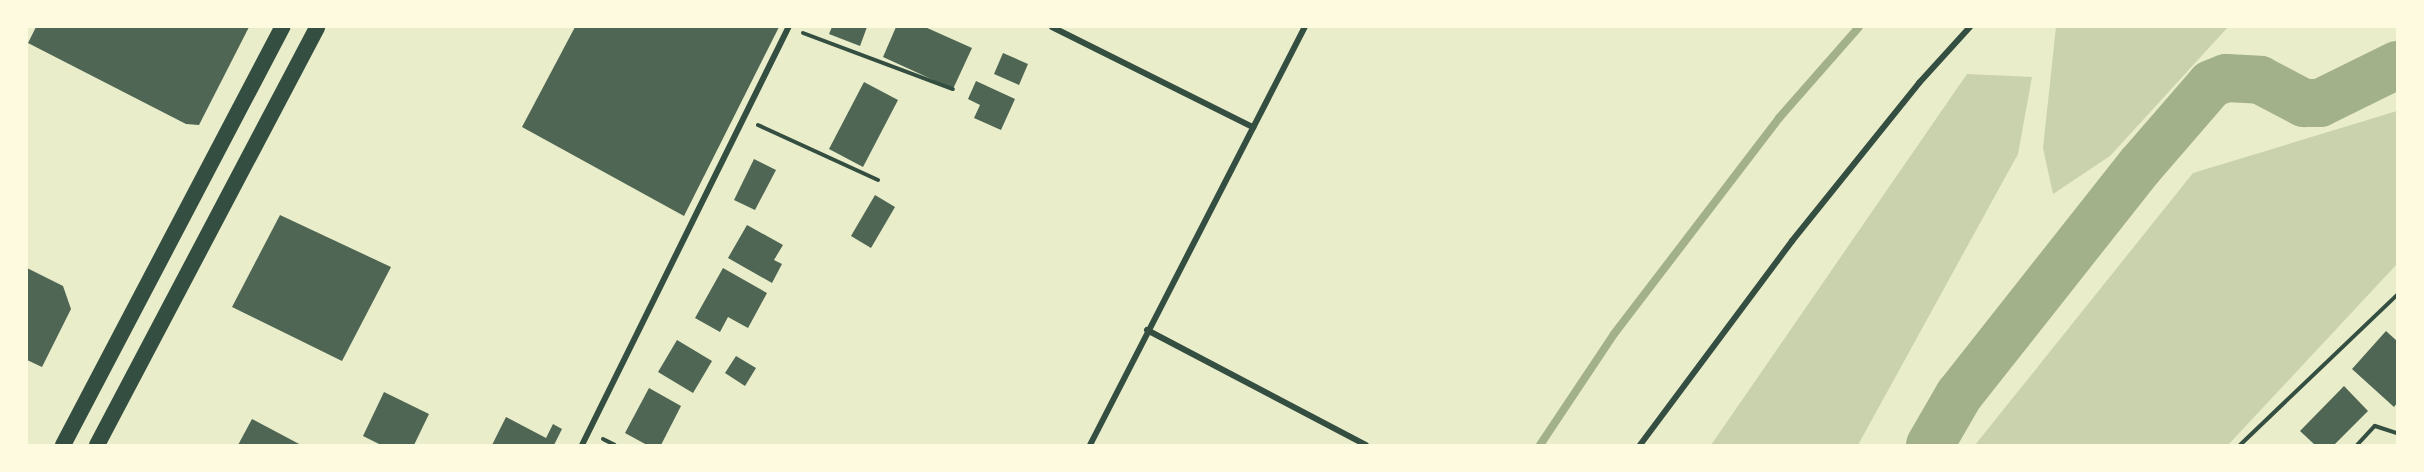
<!DOCTYPE html>
<html>
<head>
<meta charset="utf-8">
<style>
	body { margin:0 }
	#map { position:relative; width:2424px; height:472px; overflow:hidden; background:#e9edc9; font-family:"PT Sans",sans-serif }
	div>[style] { position:absolute }
	[style*='--x'] { left:calc(var(--x)*1px); top:calc(var(--y)*1px); width:calc(var(--w)*1px); rotate:calc(var(--a)*1deg) }
	.green>* { inset:0; background:#cad2ad }
	.stream>* { height:8px; margin:-4px; padding:0 4px; transform-origin:4px; border-radius:4px; background:#a3b18a }
	.river>* { height:48px; margin:-24px; padding:0 24px; transform-origin:24px; border-radius:24px; background:#a3b18a }
	.building>* { inset:0; background:#4f6655 }
	.path>* { height:4px; margin:-2px; padding:0 2px; transform-origin:2px; border-radius:2px; background:#344e41 }
	.minor>* { height:6px; margin:-3px; padding:0 3px; transform-origin:3px; border-radius:3px; background:#344e41 }
	.trunk>* { height:16px; margin:-8px; padding:0 8px; transform-origin:8px; border-radius:8px; background:#344e41 }
	span { translate:-50% -50%; white-space:nowrap; text-align:center; line-height:1.15; -webkit-text-stroke:5px #fefae0; paint-order:stroke }
	.frame { position:absolute; inset:0; border:28px solid #fefae0; pointer-events:none }
</style>
</head>
<body>
<div id="map">
	<div class="green">
		<i style="clip-path:polygon(2056px 27px,2228px 27px,2110px 156px,2053px 194px,2043px 148px)"></i>
		<i style="clip-path:polygon(1967px 74px,2032px 77px,2018px 154px,1858px 445px,1711px 445px)"></i>
		<i style="clip-path:polygon(2397px 111px,2397px 264px,2228px 445px,1975px 445px,2193px 173px)"></i>
	</div>
	<div class="stream">
		<i style="--x:1540;--y:445;--w:133;--a:-56.3"></i>
		<i style="--x:1614;--y:334;--w:272;--a:-52.6"></i>
		<i style="--x:1779;--y:118;--w:121;--a:-48.7"></i>
	</div>
	<div class="river">
		<i style="--x:1930;--y:445;--w:58;--a:-59.9"></i>
		<i style="--x:1959;--y:395;--w:292;--a:-51.7"></i>
		<i style="--x:2140;--y:166;--w:108;--a:-49.1"></i>
		<i style="--x:2211;--y:84;--w:16;--a:-22"></i>
		<i style="--x:2226;--y:78;--w:34;--a:3"></i>
		<i style="--x:2260;--y:80;--w:50;--a:27.6"></i>
		<i style="--x:2304;--y:103;--w:16;--a:0"></i>
		<i style="--x:2320;--y:103;--w:86;--a:-26.3"></i>
	</div>
	<div class="building">
		<i style="clip-path:polygon(36px 27px,249px 27px,199px 125px,186px 124px,28px 43px)"></i>
		<i style="clip-path:polygon(575px 27px,779px 27px,684px 216px,522px 127px)"></i>
		<i style="clip-path:polygon(832px 27px,867px 27px,860px 46px,829px 34px)"></i>
		<i style="clip-path:polygon(896px 27px,925px 27px,972px 48px,953px 89px,883px 57px)"></i>
		<i style="clip-path:polygon(1003px 53px,1028px 64px,1019px 85px,994px 74px)"></i>
		<i style="clip-path:polygon(976px 81px,1015px 99px,1001px 130px,974px 118px,980px 105px,968px 99px)"></i>
		<i style="clip-path:polygon(864px 82px,898px 100px,863px 167px,829px 149px)"></i>
		<i style="clip-path:polygon(754px 159px,776px 170px,755px 210px,734px 200px)"></i>
		<i style="clip-path:polygon(875px 195px,895px 207px,871px 248px,851px 236px)"></i>
		<i style="clip-path:polygon(280px 215px,391px 267px,342px 361px,232px 307px)"></i>
		<i style="clip-path:polygon(747px 225px,783px 245px,774px 260px,782px 264px,772px 283px,728px 258px)"></i>
		<i style="clip-path:polygon(27px 268px,63px 286px,71px 309px,42px 367px,27px 360px)"></i>
		<i style="clip-path:polygon(723px 268px,767px 293px,748px 328px,728px 317px,720px 332px,695px 318px)"></i>
		<i style="clip-path:polygon(2386px 331px,2397px 341px,2397px 403px,2394px 407px,2352px 369px)"></i>
		<i style="clip-path:polygon(677px 340px,712px 361px,693px 393px,658px 372px)"></i>
		<i style="clip-path:polygon(736px 356px,756px 368px,745px 386px,725px 373px)"></i>
		<i style="clip-path:polygon(2344px 386px,2368px 411px,2334px 445px,2315px 445px,2300px 431px)"></i>
		<i style="clip-path:polygon(649px 388px,681px 406px,661px 445px,647px 445px,625px 433px)"></i>
		<i style="clip-path:polygon(384px 392px,429px 414px,414px 445px,381px 445px,363px 436px)"></i>
		<i style="clip-path:polygon(506px 417px,546px 438px,553px 424px,562px 429px,554px 445px,492px 445px)"></i>
		<i style="clip-path:polygon(252px 419px,301px 445px,238px 445px)"></i>
	</div>
	<div class="path">
		<i style="--x:803;--y:33;--w:160;--a:20.5"></i>
		<i style="--x:758;--y:125;--w:132;--a:24.6"></i>
		<i style="--x:603;--y:439;--w:13;--a:27"></i>
		<i style="--x:2240;--y:445;--w:217;--a:-43.7"></i>
		<i style="--x:2357;--y:445;--w:26;--a:-47"></i>
		<i style="--x:2375;--y:426;--w:23;--a:18"></i>
	</div>
	<div class="minor">
		<i style="--x:1052;--y:27;--w:225;--a:26.5"></i>
		<i style="--x:1147;--y:330;--w:247;--a:27.7"></i>
		<i style="--x:582;--y:445;--w:466;--a:-63.7"></i>
		<i style="--x:1090;--y:445;--w:470;--a:-62.8"></i>
		<i style="--x:1640;--y:445;--w:254;--a:-53.3"></i>
		<i style="--x:1792;--y:241;--w:203;--a:-51.2"></i>
		<i style="--x:1919;--y:83;--w:76;--a:-47.7"></i>
	</div>
	<div class="trunk">
		<i style="--x:63;--y:445;--w:472;--a:-62.3"></i>
		<i style="--x:97;--y:445;--w:472;--a:-62.2"></i>
	</div>
	<div class="frame"></div>
</div>
</body>
</html>
